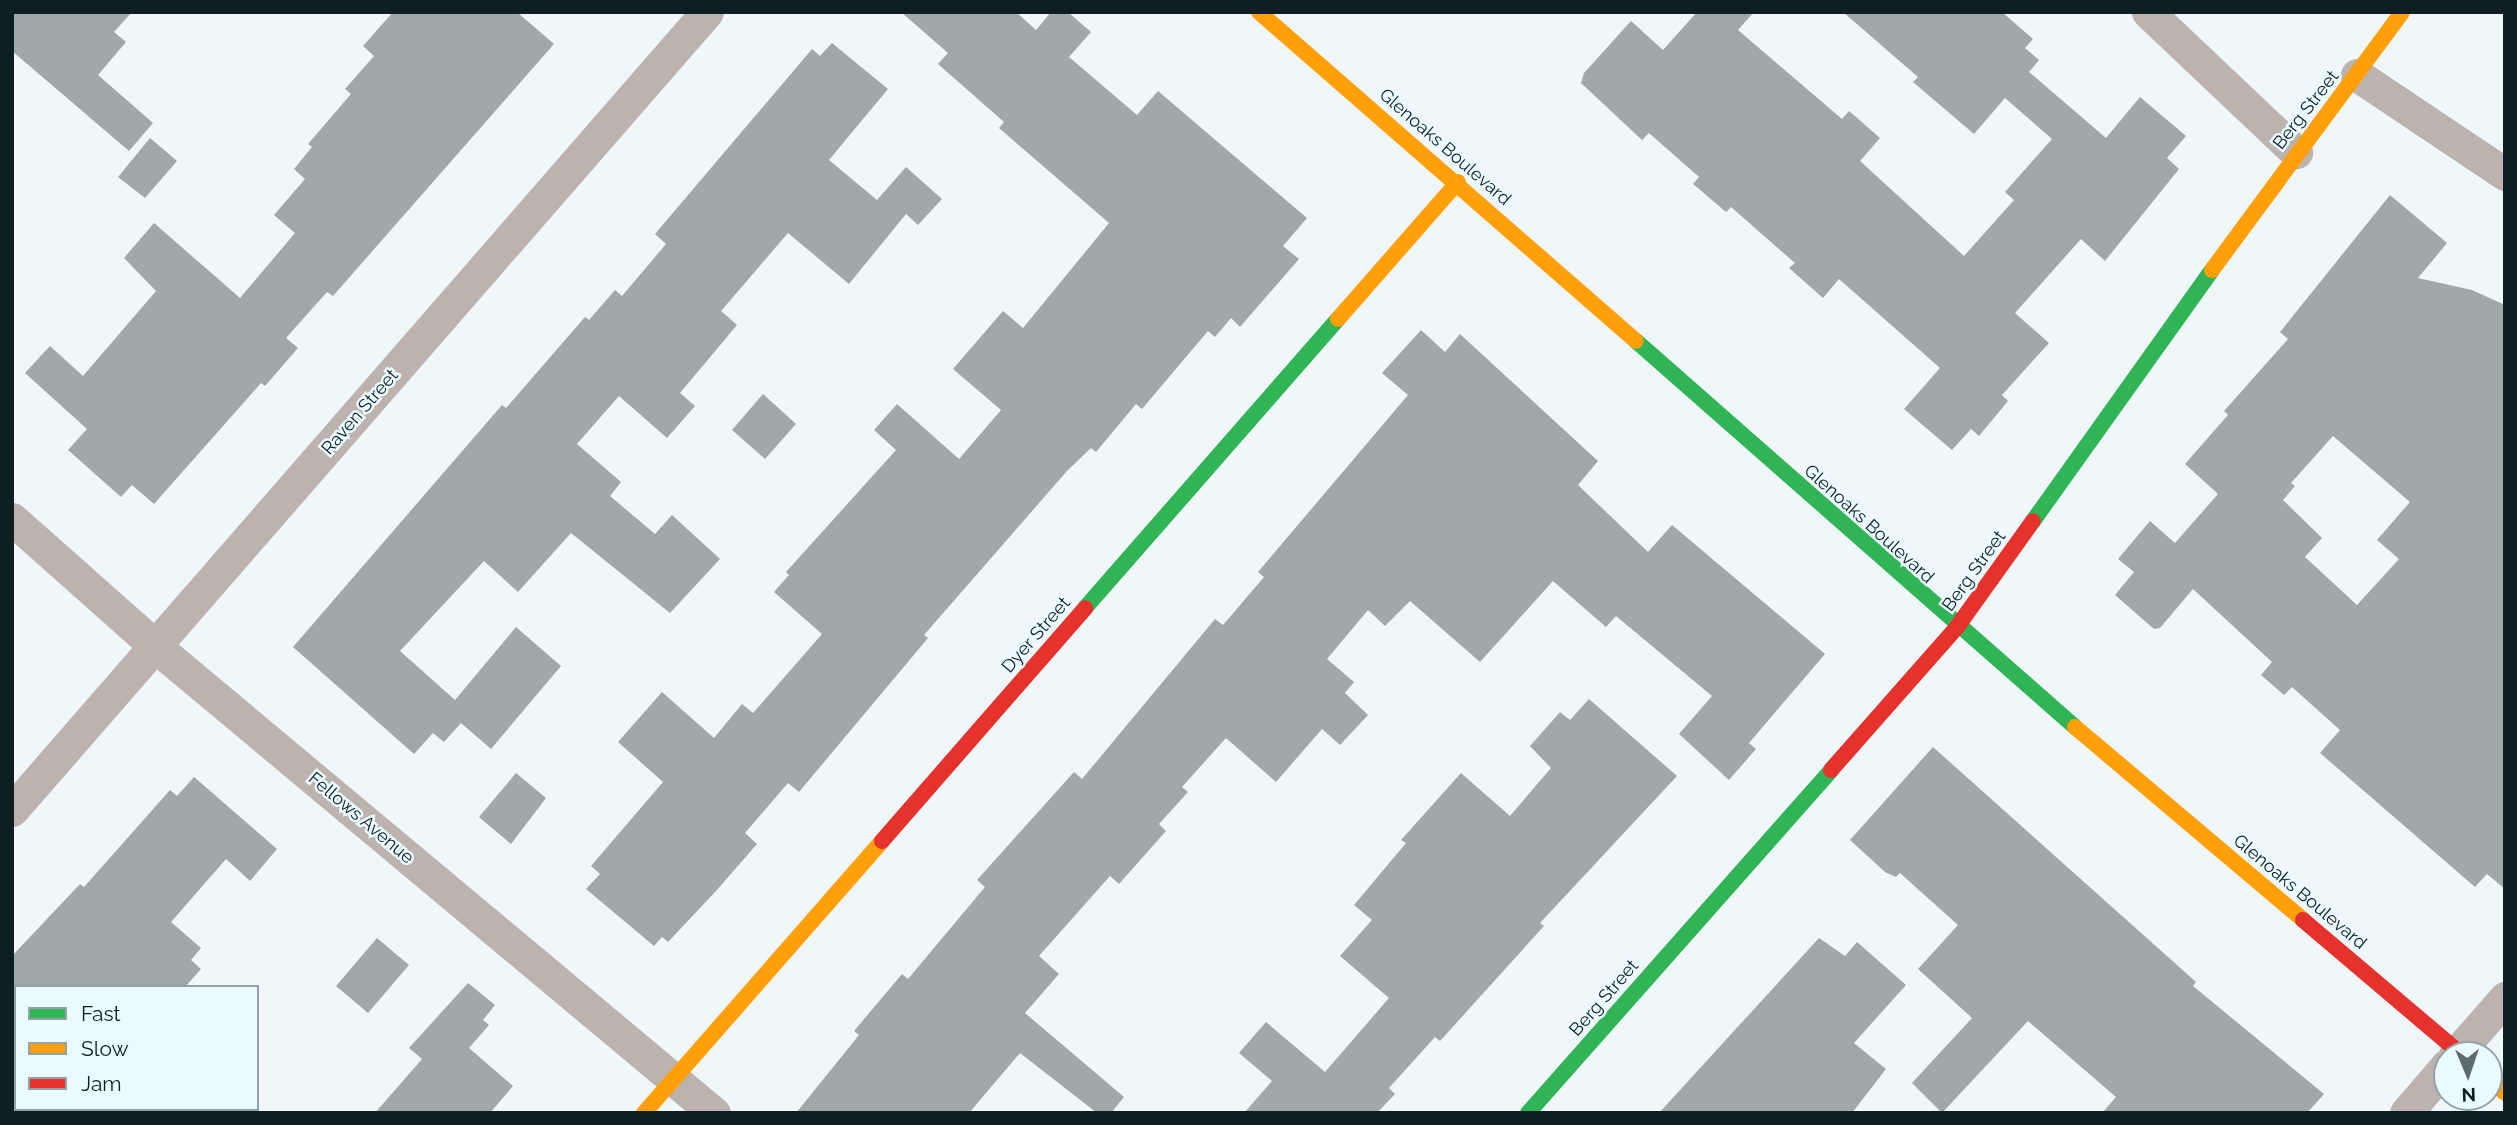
<!DOCTYPE html>
<html>
<head>
<meta charset="utf-8">
<style>
	body { margin:0 }
	#map { position:relative; width:2517px; height:1125px; overflow:hidden; background:#eff7fa; font-family:Raleway,sans-serif }
	div>[style] { position:absolute }
	[style*='--x'] { left:calc(var(--x)*1px); top:calc(var(--y)*1px); width:calc(var(--w)*1px); rotate:calc(var(--a)*1deg) }
	.building>* { inset:0; background:#9fa9ac }
	.street>* { height:33px; margin:-16.5px; padding:0 16.5px; transform-origin:16.5px; border-radius:16.5px; background:#bcb3ae }
	.fast>* { height:16px; margin:-8px; padding:0 8px; transform-origin:8px; border-radius:8px; background:#30b455 }
	.slow>* { height:16px; margin:-8px; padding:0 8px; transform-origin:8px; border-radius:8px; background:#ff9f0a }
	.jam>* { height:16px; margin:-8px; padding:0 8px; transform-origin:8px; border-radius:8px; background:#e5322d }
	span { translate:-50% -50%; white-space:nowrap; text-align:center; line-height:1.15; -webkit-text-stroke:5px #ebfafe; paint-order:stroke }
	.street-label { font-size:18px; color:#0f1e22 }
	.frame { position:absolute; inset:0; border:14px solid #0f1e22; pointer-events:none }
	.legend { position:absolute; left:14px; top:985px; width:245px; height:126px; box-sizing:border-box; background:#ebfafe; border:2px solid #93a2a6; margin:0; padding:9px 12px; list-style:none; font-size:21px; color:#0f1e22 }
	.legend li { display:flex; align-items:center; gap:14px; height:35px }
	.legend b { width:35px; border:2px solid #93a2a6 }
	.north { position:absolute; left:2433px; top:1041px; width:70px; height:70px; box-sizing:border-box; background:#ebfafe; border:2px solid #93a2a6; border-radius:50%; rotate:178deg; font-size:19px; font-weight:700; line-height:28px; text-align:center; color:#0f1e22 }
	.north::after { content:''; display:block; margin:auto; width:24px; height:32px; background:#5d6a6e; clip-path:polygon(50% 0,100% 100%,50% 72%,0 100%) }
</style>
</head>
<body>
<div id="map">
	<div class="building">
		<i style="clip-path:polygon(12px 12px,132px 12px,114px 32px,126px 42px,98px 75px,153px 123px,129px 151px,12px 51px)"></i>
		<i style="clip-path:polygon(393px 12px,517px 12px,554px 44px,333px 296px,327px 292px,286px 338px,298px 348px,265px 386px,261px 383px,154px 504px,132px 485px,121px 497px,68px 450px,87px 429px,25px 373px,50px 346px,83px 376px,156px 291px,124px 258px,154px 223px,240px 298px,295px 233px,274px 215px,305px 179px,294px 169px,312px 147px,308px 144px,351px 94px,345px 89px,374px 56px,363px 46px)"></i>
		<i style="clip-path:polygon(901px 12px,1016px 12px,1036px 30px,1051px 12px,1068px 12px,1091px 32px,1069px 57px,1137px 115px,1158px 91px,1307px 218px,1283px 246px,1299px 259px,1240px 327px,1231px 318px,1215px 337px,1208px 331px,1142px 409px,1136px 404px,1096px 452px,1091px 448px,1067px 471px,924px 635px,928px 638px,799px 792px,788px 783px,745px 833px,757px 844px,716px 891px,668px 942px,662px 937px,654px 946px,586px 889px,600px 874px,591px 866px,663px 782px,618px 742px,662px 692px,714px 738px,742px 704px,753px 713px,822px 634px,774px 592px,789px 575px,786px 572px,896px 450px,874px 430px,897px 404px,959px 459px,1001px 410px,953px 369px,1003px 311px,1023px 328px,1109px 223px,999px 128px,1004px 122px,938px 64px,948px 53px)"></i>
		<i style="clip-path:polygon(1697px 12px,1754px 12px,1738px 30px,1842px 119px,1849px 111px,1880px 138px,1860px 161px,1964px 256px,2014px 200px,2005px 192px,2052px 139px,2005px 98px,1974px 134px,1913px 82px,1918px 77px,1843px 12px,2002px 12px,2033px 39px,2025px 48px,2039px 60px,2029px 72px,2106px 138px,2140px 97px,2186px 136px,2167px 158px,2179px 169px,2105px 261px,2081px 239px,2015px 313px,2049px 343px,2002px 395px,2008px 401px,1979px 436px,1971px 429px,1952px 450px,1904px 409px,1940px 368px,1839px 279px,1823px 298px,1789px 268px,1795px 263px,1731px 207px,1726px 212px,1693px 184px,1699px 177px,1649px 133px,1642px 140px,1581px 83px,1584px 73px,1631px 21px,1663px 50px)"></i>
		<i style="clip-path:polygon(832px 43px,888px 89px,829px 160px,877px 200px,906px 167px,942px 199px,918px 225px,906px 214px,849px 284px,788px 233px,721px 311px,737px 325px,680px 393px,695px 406px,667px 438px,619px 396px,577px 444px,621px 482px,610px 496px,655px 534px,672px 515px,720px 559px,670px 613px,571px 533px,518px 592px,484px 561px,400px 651px,455px 700px,516px 627px,561px 666px,491px 749px,461px 723px,444px 742px,433px 733px,414px 754px,293px 647px,502px 405px,506px 408px,585px 317px,589px 320px,615px 290px,622px 296px,666px 244px,655px 234px,812px 49px,820px 56px)"></i>
		<i style="clip-path:polygon(150px 138px,177px 161px,145px 198px,118px 177px)"></i>
		<i style="clip-path:polygon(evenodd,2390px 195px,2447px 243px,2418px 278px,2472px 290px,2505px 305px,2505px 889px,2487px 874px,2475px 887px,2320px 753px,2340px 730px,2292px 687px,2284px 695px,2261px 675px,2272px 662px,2193px 589px,2160px 628px,2154px 629px,2115px 595px,2134px 572px,2118px 559px,2150px 521px,2175px 543px,2218px 494px,2185px 464px,2228px 415px,2224px 411px,2288px 339px,2280px 332px,2390px 195px,2333px 436px,2410px 502px,2377px 540px,2399px 559px,2357px 605px,2305px 557px,2322px 538px,2283px 500px,2295px 486px,2291px 483px,2333px 436px)"></i>
		<i style="clip-path:polygon(1421px 330px,1445px 352px,1460px 334px,1598px 461px,1578px 485px,1648px 552px,1672px 525px,1825px 654px,1749px 743px,1756px 749px,1729px 780px,1679px 734px,1712px 696px,1616px 616px,1606px 627px,1553px 581px,1480px 662px,1410px 601px,1385px 626px,1368px 610px,1327px 659px,1354px 682px,1345px 693px,1368px 715px,1340px 745px,1322px 729px,1276px 782px,1226px 738px,1182px 787px,1188px 792px,1159px 824px,1166px 831px,1119px 884px,1110px 876px,1039px 956px,1059px 974px,1025px 1013px,1124px 1097px,1111px 1113px,1097px 1113px,1020px 1053px,969px 1113px,796px 1113px,859px 1035px,854px 1031px,902px 974px,908px 979px,985px 887px,977px 880px,1074px 772px,1082px 779px,1215px 619px,1223px 625px,1264px 577px,1258px 572px,1408px 395px,1382px 373px)"></i>
		<i style="clip-path:polygon(763px 394px,796px 424px,765px 459px,732px 430px)"></i>
		<i style="clip-path:polygon(1589px 699px,1677px 776px,1540px 923px,1544px 926px,1440px 1041px,1435px 1037px,1389px 1088px,1395px 1094px,1377px 1113px,1244px 1113px,1272px 1081px,1239px 1053px,1266px 1022px,1325px 1072px,1389px 998px,1340px 956px,1372px 920px,1354px 905px,1406px 843px,1401px 840px,1461px 773px,1510px 816px,1551px 768px,1530px 746px,1560px 712px,1570px 720px)"></i>
		<i style="clip-path:polygon(1933px 747px,2196px 982px,2193px 986px,2324px 1094px,2307px 1113px,2102px 1113px,2116px 1097px,2028px 1021px,1942px 1113px,1912px 1083px,1972px 1018px,1918px 969px,1958px 925px,1900px 873px,1896px 877px,1885px 872px,1850px 840px)"></i>
		<i style="clip-path:polygon(516px 773px,546px 798px,511px 844px,479px 817px)"></i>
		<i style="clip-path:polygon(194px 777px,277px 849px,250px 881px,226px 859px,171px 922px,201px 948px,191px 960px,201px 969px,185px 987px,12px 987px,12px 956px,80px 884px,84px 887px,170px 790px,177px 796px)"></i>
		<i style="clip-path:polygon(377px 938px,409px 965px,368px 1013px,336px 986px)"></i>
		<i style="clip-path:polygon(1819px 938px,1845px 956px,1857px 942px,1906px 985px,1854px 1043px,1886px 1069px,1852px 1113px,1659px 1113px)"></i>
		<i style="clip-path:polygon(468px 983px,495px 1005px,483px 1020px,489px 1025px,469px 1048px,513px 1086px,490px 1113px,375px 1113px,422px 1059px,409px 1048px)"></i>
	</div>
	<div class="street">
		<i style="--x:2148;--y:12;--w:204;--a:43.4"></i>
		<i style="--x:2357;--y:75;--w:178;--a:33.8"></i>
		<i style="--x:12;--y:519;--w:193;--a:41.6"></i>
		<i style="--x:156;--y:647;--w:727;--a:39.87"></i>
		<i style="--x:12;--y:810;--w:1058;--a:-48.95"></i>
		<i style="--x:2455;--y:1055;--w:76;--a:-48.7"></i>
		<i style="--x:2406;--y:1113;--w:63;--a:-49.5"></i>
	</div>
	<div class="fast">
		<i style="--x:1636;--y:341;--w:585;--a:41.32"></i>
		<i style="--x:2033;--y:521;--w:308;--a:-54.5"></i>
		<i style="--x:1085;--y:608;--w:384;--a:-48.8"></i>
		<i style="--x:1528;--y:1113;--w:458;--a:-48.5"></i>
	</div>
	<div class="slow">
		<i style="--x:1259;--y:12;--w:500;--a:41.11"></i>
		<i style="--x:2212;--y:270;--w:320;--a:-53.6"></i>
		<i style="--x:1338;--y:319;--w:182;--a:-48.8"></i>
		<i style="--x:2075;--y:727;--w:299;--a:40.2"></i>
		<i style="--x:2489;--y:1079;--w:21;--a:41"></i>
		<i style="--x:644;--y:1113;--w:361;--a:-48.8"></i>
	</div>
	<div class="jam">
		<i style="--x:1831;--y:770;--w:191;--a:-48.6"></i>
		<i style="--x:1957;--y:627;--w:130;--a:-54.4"></i>
		<i style="--x:882;--y:841;--w:309;--a:-48.9"></i>
		<i style="--x:2303;--y:920;--w:209;--a:40.3"></i>
	</div>
	<div class="street-label">
		<span style="left:2306px;top:110px;rotate:-52deg">Berg Street</span>
		<span style="left:1445px;top:147px;rotate:41deg">Glenoaks Boulevard</span>
		<span style="left:360px;top:412px;rotate:-49deg">Raven Street</span>
		<span style="left:1869px;top:524px;rotate:42deg">Glenoaks Boulevard</span>
		<span style="left:1974px;top:571px;rotate:-54deg">Berg Street</span>
		<span style="left:1036px;top:635px;rotate:-49deg">Dyer Street</span>
		<span style="left:361px;top:818px;rotate:40deg">Fellows Avenue</span>
		<span style="left:2300px;top:892px;rotate:40deg">Glenoaks Boulevard</span>
		<span style="left:1604px;top:998px;rotate:-49deg">Berg Street</span>
	</div>
	<div class="frame"></div>
	<ul class="legend">
	<li><b style="height:9px;background:#30b455"></b>Fast</li>
	<li><b style="height:9px;background:#ff9f0a"></b>Slow</li>
	<li><b style="height:9px;background:#e5322d"></b>Jam</li>
	</ul>
	<div class="north">N</div>
</div>
</body>
</html>
